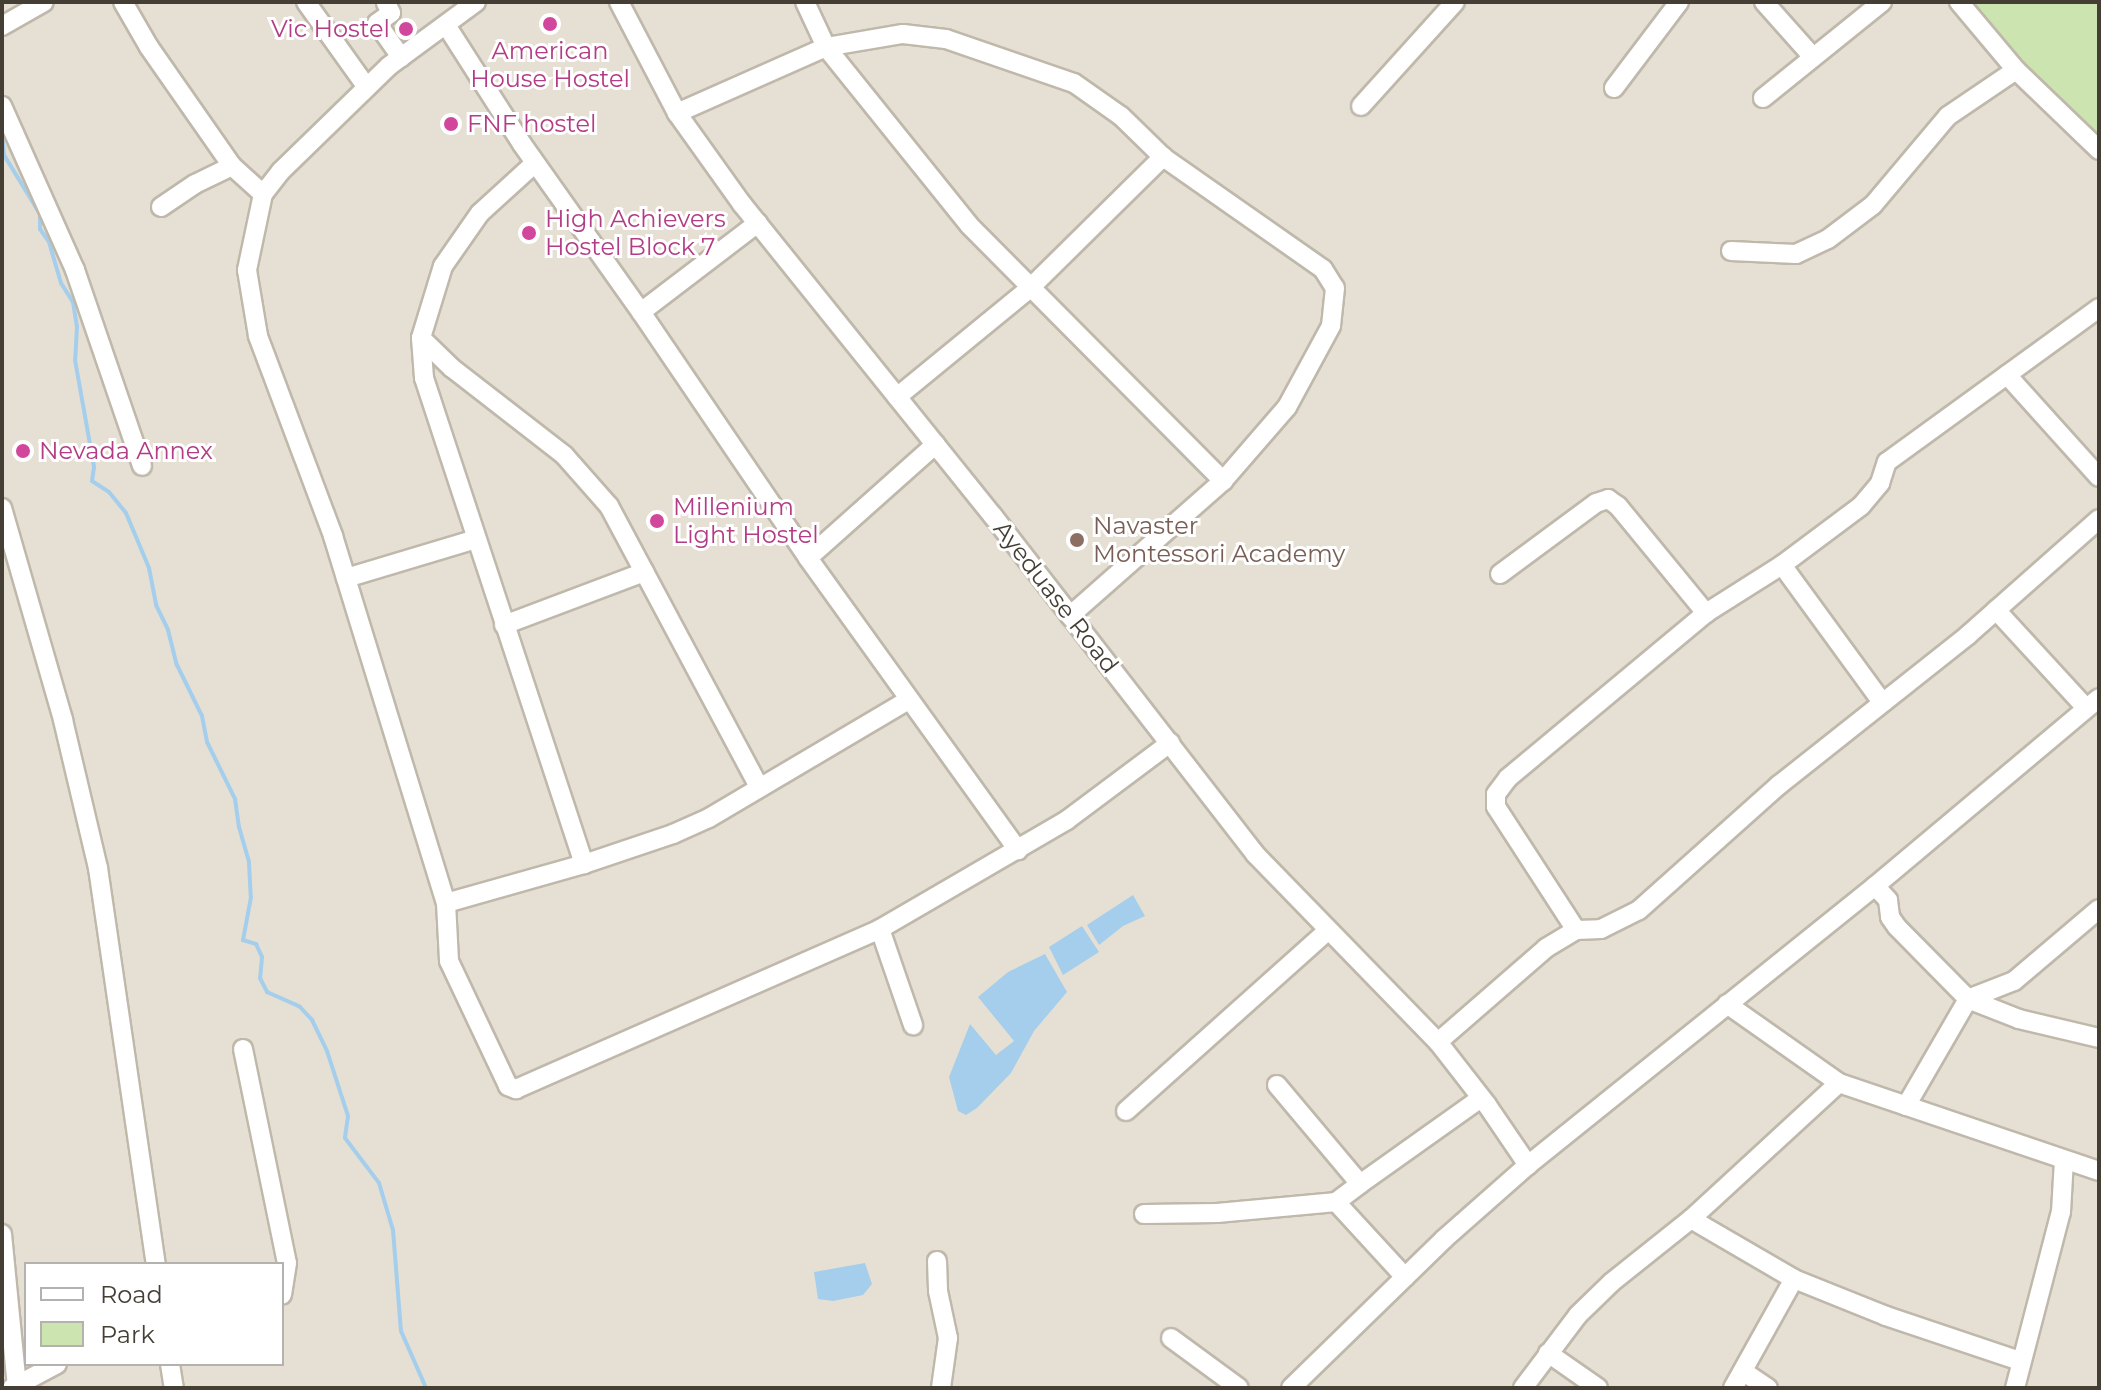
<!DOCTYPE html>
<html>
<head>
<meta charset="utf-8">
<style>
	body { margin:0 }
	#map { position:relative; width:2101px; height:1390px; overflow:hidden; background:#f2eee5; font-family:Montserrat,sans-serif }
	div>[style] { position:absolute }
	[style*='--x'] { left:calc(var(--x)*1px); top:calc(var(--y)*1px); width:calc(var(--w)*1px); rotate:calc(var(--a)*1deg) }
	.residential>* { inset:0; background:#e5e0d3 }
	.green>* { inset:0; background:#cce4b0 }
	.water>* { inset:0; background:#a4ceec }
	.stream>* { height:4px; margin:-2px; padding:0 2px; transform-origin:2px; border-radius:2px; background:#a4ceec }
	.roads { filter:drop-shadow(2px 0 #bfb8ab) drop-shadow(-2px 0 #bfb8ab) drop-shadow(0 2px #bfb8ab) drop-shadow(0 -2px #bfb8ab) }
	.minor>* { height:18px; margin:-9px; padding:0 9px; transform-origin:9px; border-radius:9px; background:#fff }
	.dots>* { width:22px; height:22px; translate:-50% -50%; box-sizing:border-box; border:4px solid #fff; border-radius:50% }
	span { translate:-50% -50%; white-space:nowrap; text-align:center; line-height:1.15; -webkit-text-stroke:6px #fff; paint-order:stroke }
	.hotel-label { font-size:24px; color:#b23c85 }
	.right { translate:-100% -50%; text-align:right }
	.left { translate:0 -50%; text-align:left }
	.education-label { font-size:24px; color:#785e54 }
	.street-label { font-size:24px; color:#443e35 }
	.frame { position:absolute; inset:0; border:4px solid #443e35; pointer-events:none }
	.legend { position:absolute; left:24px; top:1262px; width:260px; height:104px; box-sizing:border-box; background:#fff; border:2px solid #b4b2ae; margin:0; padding:10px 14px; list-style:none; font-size:24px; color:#443e35 }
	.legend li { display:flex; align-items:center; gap:16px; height:40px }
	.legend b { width:40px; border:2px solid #b4b2ae }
</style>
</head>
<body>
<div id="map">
	<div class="residential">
		<i style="clip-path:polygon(evenodd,2px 2px,2099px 2px,2099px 1388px,2px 1388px,2px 2px,26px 1264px,282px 1264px,282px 1364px,26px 1364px,26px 1264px)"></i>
	</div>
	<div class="green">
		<i style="clip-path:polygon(1971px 2px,2099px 2px,2099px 138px,2029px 68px)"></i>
	</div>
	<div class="water">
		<i style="clip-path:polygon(1133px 895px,1145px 916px,1123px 926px,1099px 945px,1087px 925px)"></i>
		<i style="clip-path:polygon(1082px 926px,1099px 952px,1063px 975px,1049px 947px)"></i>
		<i style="clip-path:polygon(1045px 954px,1067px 992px,1034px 1031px,1011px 1073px,977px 1108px,966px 1115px,958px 1111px,949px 1077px,970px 1024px,996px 1055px,1014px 1041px,978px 997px,1008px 972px)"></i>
		<i style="clip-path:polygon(865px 1263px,872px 1284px,863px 1295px,833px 1301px,818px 1299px,814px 1272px)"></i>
	</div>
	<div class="stream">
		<i style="--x:2;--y:132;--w:23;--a:85"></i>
		<i style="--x:4;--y:155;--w:69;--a:58.6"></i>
		<i style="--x:40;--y:214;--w:15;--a:90"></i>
		<i style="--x:40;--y:229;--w:16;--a:55"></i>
		<i style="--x:49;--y:242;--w:43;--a:73.7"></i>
		<i style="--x:61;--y:283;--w:22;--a:58"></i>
		<i style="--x:73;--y:302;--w:24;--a:81"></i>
		<i style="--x:77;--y:326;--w:34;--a:93"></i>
		<i style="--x:75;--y:360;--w:109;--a:79.9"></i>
		<i style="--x:94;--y:467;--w:14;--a:98"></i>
		<i style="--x:92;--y:481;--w:20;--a:33"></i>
		<i style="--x:109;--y:492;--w:27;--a:51"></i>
		<i style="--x:126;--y:513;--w:60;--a:67.3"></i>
		<i style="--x:149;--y:568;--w:38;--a:79"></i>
		<i style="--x:156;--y:605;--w:28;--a:64"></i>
		<i style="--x:168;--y:630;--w:36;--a:76"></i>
		<i style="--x:177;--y:665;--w:57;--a:63.9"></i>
		<i style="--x:202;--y:716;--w:26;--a:79"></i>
		<i style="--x:207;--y:742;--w:64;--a:63.8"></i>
		<i style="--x:235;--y:799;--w:28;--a:82"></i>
		<i style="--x:239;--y:827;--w:37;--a:74"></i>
		<i style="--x:249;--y:863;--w:34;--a:87"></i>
		<i style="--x:251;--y:897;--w:44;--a:100.5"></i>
		<i style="--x:243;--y:940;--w:14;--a:17"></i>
		<i style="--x:256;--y:944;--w:14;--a:65"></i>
		<i style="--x:262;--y:957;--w:21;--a:95"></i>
		<i style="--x:260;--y:978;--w:16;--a:63"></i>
		<i style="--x:267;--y:992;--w:36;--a:24"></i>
		<i style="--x:300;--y:1007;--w:18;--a:47"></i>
		<i style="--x:312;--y:1020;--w:34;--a:64"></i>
		<i style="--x:327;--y:1051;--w:68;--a:72.1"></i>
		<i style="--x:348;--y:1116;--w:22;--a:98"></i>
		<i style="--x:345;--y:1138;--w:56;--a:52.9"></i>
		<i style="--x:379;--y:1183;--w:49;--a:73.4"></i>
		<i style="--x:393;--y:1230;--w:101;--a:85.5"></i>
		<i style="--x:401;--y:1331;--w:62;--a:66.3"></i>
	</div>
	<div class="roads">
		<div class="minor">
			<i style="--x:123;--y:2;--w:52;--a:60"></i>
			<i style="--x:149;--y:47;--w:145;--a:55.1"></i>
			<i style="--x:232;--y:166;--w:42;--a:42.1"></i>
			<i style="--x:306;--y:2;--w:103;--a:54.5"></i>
			<i style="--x:476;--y:2;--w:108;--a:143.7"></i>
			<i style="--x:389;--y:66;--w:151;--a:135.8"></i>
			<i style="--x:281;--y:171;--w:29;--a:128"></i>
			<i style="--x:263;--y:194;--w:78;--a:101.9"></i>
			<i style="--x:247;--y:270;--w:67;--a:80.5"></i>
			<i style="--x:258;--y:336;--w:214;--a:69.4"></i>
			<i style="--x:333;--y:536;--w:384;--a:72.9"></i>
			<i style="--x:446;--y:903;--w:58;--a:87"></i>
			<i style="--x:449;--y:961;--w:138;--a:64.7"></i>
			<i style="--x:508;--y:1086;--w:9;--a:21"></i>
			<i style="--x:516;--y:1089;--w:398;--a:-23.7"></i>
			<i style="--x:880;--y:929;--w:216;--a:-30.2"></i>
			<i style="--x:1067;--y:820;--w:129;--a:-36.8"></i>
			<i style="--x:619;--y:2;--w:125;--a:62.4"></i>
			<i style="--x:677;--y:113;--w:112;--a:54.5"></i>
			<i style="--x:742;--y:204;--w:400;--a:51.2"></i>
			<i style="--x:993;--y:516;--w:428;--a:52.2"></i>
			<i style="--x:1255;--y:854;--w:262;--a:45.8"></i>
			<i style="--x:1438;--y:1042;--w:80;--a:52.1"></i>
			<i style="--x:1487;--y:1105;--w:73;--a:55.7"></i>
			<i style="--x:805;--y:2;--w:50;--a:65"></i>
			<i style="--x:826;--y:47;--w:228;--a:51.2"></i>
			<i style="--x:969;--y:225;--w:361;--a:45.2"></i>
			<i style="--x:1764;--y:2;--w:72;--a:48.4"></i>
			<i style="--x:1959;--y:2;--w:89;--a:50"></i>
			<i style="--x:2016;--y:70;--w:115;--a:43.9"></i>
			<i style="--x:386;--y:3;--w:11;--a:63"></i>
			<i style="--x:391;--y:13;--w:17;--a:144"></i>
			<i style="--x:377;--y:23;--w:42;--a:54.8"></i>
			<i style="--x:446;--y:25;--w:141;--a:57.4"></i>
			<i style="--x:522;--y:144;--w:206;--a:54.7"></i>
			<i style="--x:641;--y:312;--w:297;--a:55.8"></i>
			<i style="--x:808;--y:558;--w:360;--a:54.3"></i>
			<i style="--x:2;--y:26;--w:48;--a:-29.7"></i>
			<i style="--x:1614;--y:88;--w:108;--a:-52.9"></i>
			<i style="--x:1763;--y:98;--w:153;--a:-38.9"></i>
			<i style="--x:2;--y:106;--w:180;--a:66"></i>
			<i style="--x:75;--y:270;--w:207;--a:71.1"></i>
			<i style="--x:1361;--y:106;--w:140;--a:-47.9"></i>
			<i style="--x:677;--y:113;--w:163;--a:-23.9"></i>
			<i style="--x:826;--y:47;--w:78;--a:-9.6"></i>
			<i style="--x:903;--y:34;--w:43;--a:6.6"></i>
			<i style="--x:946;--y:39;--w:135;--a:19"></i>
			<i style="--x:1074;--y:83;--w:57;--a:35.1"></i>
			<i style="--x:1121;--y:116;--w:59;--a:44.3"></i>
			<i style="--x:1163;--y:157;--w:195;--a:35"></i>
			<i style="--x:1323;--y:269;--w:22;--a:58"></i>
			<i style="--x:1335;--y:288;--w:38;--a:96"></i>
			<i style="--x:1331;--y:326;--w:92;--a:118.5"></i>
			<i style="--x:1287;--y:407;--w:98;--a:130.9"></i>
			<i style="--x:1223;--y:481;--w:204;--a:138.6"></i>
			<i style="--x:535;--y:163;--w:74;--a:137.7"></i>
			<i style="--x:480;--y:213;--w:65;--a:124.9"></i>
			<i style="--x:443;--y:266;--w:75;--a:107"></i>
			<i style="--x:421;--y:338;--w:40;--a:85.7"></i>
			<i style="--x:424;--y:378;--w:512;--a:71.78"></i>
			<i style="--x:161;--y:207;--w:41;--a:-34.1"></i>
			<i style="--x:195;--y:184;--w:41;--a:-25.9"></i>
			<i style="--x:1731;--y:251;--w:65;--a:2.6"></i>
			<i style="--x:1796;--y:254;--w:35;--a:-25"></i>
			<i style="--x:1828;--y:239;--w:56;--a:-37.1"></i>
			<i style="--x:1873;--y:205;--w:116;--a:-49.9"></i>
			<i style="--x:1948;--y:116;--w:82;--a:-34.1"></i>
			<i style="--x:641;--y:312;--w:147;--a:-37.3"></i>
			<i style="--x:421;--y:338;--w:43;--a:44.1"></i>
			<i style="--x:452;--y:368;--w:142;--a:37.8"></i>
			<i style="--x:564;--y:455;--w:68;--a:48.6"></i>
			<i style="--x:609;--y:506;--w:319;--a:61.9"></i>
			<i style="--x:2007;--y:375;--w:137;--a:48"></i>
			<i style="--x:897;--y:397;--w:172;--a:-39.3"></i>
			<i style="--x:1030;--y:288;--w:187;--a:-44.6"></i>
			<i style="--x:2;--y:508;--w:221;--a:73.9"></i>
			<i style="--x:63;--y:720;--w:152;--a:76.7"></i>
			<i style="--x:98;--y:868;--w:400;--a:81.7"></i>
			<i style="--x:808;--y:558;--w:171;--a:-41.7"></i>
			<i style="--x:1782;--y:565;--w:170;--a:53.9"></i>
			<i style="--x:1500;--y:574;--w:119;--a:-36.5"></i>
			<i style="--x:1596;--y:503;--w:13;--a:-18"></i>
			<i style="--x:1608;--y:499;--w:12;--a:35"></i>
			<i style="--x:1618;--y:506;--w:139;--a:50.6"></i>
			<i style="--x:346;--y:578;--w:136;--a:-16.7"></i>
			<i style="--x:1996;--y:610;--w:133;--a:47.4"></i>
			<i style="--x:504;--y:625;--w:150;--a:-20.7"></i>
			<i style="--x:1875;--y:886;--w:19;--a:47"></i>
			<i style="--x:1888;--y:900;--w:17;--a:83"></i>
			<i style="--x:1890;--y:917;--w:12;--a:55"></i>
			<i style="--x:1897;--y:927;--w:101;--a:45.4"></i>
			<i style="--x:1968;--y:999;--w:55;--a:21.4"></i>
			<i style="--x:2019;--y:1019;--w:82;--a:13.4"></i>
			<i style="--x:446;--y:903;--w:143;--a:-15.8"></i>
			<i style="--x:584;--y:864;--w:94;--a:-18.6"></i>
			<i style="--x:673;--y:834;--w:39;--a:-24"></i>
			<i style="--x:709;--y:818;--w:230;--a:-30.6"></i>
			<i style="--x:880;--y:929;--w:102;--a:71"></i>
			<i style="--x:1576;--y:930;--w:147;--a:-123"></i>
			<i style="--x:1496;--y:807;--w:13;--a:-90"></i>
			<i style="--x:1496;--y:794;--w:20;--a:-53"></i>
			<i style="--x:1508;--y:778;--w:258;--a:-39.8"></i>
			<i style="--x:1706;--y:613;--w:90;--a:-32.3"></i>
			<i style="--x:1782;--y:565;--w:99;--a:-36.8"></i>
			<i style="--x:1861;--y:506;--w:30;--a:-50"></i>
			<i style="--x:1880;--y:483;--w:22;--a:-72"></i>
			<i style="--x:1887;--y:462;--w:262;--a:-36"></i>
			<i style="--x:1727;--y:1004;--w:137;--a:35.2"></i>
			<i style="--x:1839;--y:1083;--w:274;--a:18.7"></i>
			<i style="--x:1438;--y:1042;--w:143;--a:-41"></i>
			<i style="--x:1546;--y:948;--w:35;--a:-31"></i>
			<i style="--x:1576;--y:930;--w:25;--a:-2"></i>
			<i style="--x:1601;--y:929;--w:42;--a:-26.6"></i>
			<i style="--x:1639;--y:910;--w:188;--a:-41.8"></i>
			<i style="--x:1779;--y:785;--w:241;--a:-38.4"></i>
			<i style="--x:1968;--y:635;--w:175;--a:-41.5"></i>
			<i style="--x:243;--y:1049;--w:218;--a:78.4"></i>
			<i style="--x:287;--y:1263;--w:32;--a:99"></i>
			<i style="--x:1277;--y:1085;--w:129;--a:50"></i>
			<i style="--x:1360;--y:1184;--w:30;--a:143"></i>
			<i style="--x:1906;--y:1106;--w:124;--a:-59.9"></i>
			<i style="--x:1968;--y:999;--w:49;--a:-21.4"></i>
			<i style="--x:2014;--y:981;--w:111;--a:-40.3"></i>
			<i style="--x:1126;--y:1111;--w:270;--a:-41.8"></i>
			<i style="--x:1360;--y:1184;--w:148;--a:-35.4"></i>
			<i style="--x:1144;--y:1214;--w:73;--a:-0.8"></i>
			<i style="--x:1217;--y:1213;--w:120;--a:-5.3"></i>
			<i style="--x:1336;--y:1202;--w:102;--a:47.4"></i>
			<i style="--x:1691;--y:1219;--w:119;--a:30.2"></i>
			<i style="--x:1794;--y:1279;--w:99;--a:21.9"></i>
			<i style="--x:1886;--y:1316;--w:141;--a:18.6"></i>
			<i style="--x:2;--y:1234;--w:155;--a:84.4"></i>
			<i style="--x:937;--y:1261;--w:30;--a:88"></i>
			<i style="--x:938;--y:1291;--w:48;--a:78"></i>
			<i style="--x:948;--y:1338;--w:50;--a:98"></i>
			<i style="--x:1171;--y:1338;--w:84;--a:36.3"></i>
			<i style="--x:1548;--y:1353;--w:61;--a:35"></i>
			<i style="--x:170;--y:1364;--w:24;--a:81"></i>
			<i style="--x:1744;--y:1372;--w:29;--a:34"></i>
			<i style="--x:12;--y:1388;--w:51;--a:-28.1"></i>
			<i style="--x:1291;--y:1388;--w:214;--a:-44.2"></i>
			<i style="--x:1444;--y:1239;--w:112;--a:-41.4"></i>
			<i style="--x:1528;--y:1165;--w:445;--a:-38.8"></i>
			<i style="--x:1875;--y:886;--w:292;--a:-40"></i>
			<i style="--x:1523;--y:1388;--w:91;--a:-53"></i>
			<i style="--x:1578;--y:1315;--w:47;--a:-44.1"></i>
			<i style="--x:1612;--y:1282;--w:101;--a:-38.6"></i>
			<i style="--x:1691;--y:1219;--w:201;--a:-42.6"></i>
			<i style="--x:1733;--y:1388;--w:125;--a:-60.8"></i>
			<i style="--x:2015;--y:1388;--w:182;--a:-75.4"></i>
			<i style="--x:2061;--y:1212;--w:52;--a:-86.7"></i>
		</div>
	</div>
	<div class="dots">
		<i style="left:550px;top:24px;background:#d1479c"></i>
		<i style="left:406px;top:29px;background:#d1479c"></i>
		<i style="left:451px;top:124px;background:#d1479c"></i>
		<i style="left:529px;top:233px;background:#d1479c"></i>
		<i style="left:23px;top:451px;background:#d1479c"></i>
		<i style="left:657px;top:521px;background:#d1479c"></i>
		<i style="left:1077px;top:540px;background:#8d6e63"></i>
	</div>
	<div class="hotel-label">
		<span class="right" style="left:390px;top:29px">Vic Hostel</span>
		<span style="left:550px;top:65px">American<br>House Hostel</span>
		<span class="left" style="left:467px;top:124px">FNF hostel</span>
		<span class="left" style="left:545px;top:233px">High Achievers<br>Hostel Block 7</span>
		<span class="left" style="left:39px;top:451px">Nevada Annex</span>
		<span class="left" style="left:673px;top:521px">Millenium<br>Light Hostel</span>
	</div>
	<div class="education-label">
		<span class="left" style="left:1093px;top:540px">Navaster<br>Montessori Academy</span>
	</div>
	<div class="street-label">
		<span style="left:1056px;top:597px;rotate:52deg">Ayeduase Road</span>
	</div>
	<div class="frame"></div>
	<ul class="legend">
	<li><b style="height:10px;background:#fff"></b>Road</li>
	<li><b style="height:22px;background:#cce4b0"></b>Park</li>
	</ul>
</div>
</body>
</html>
